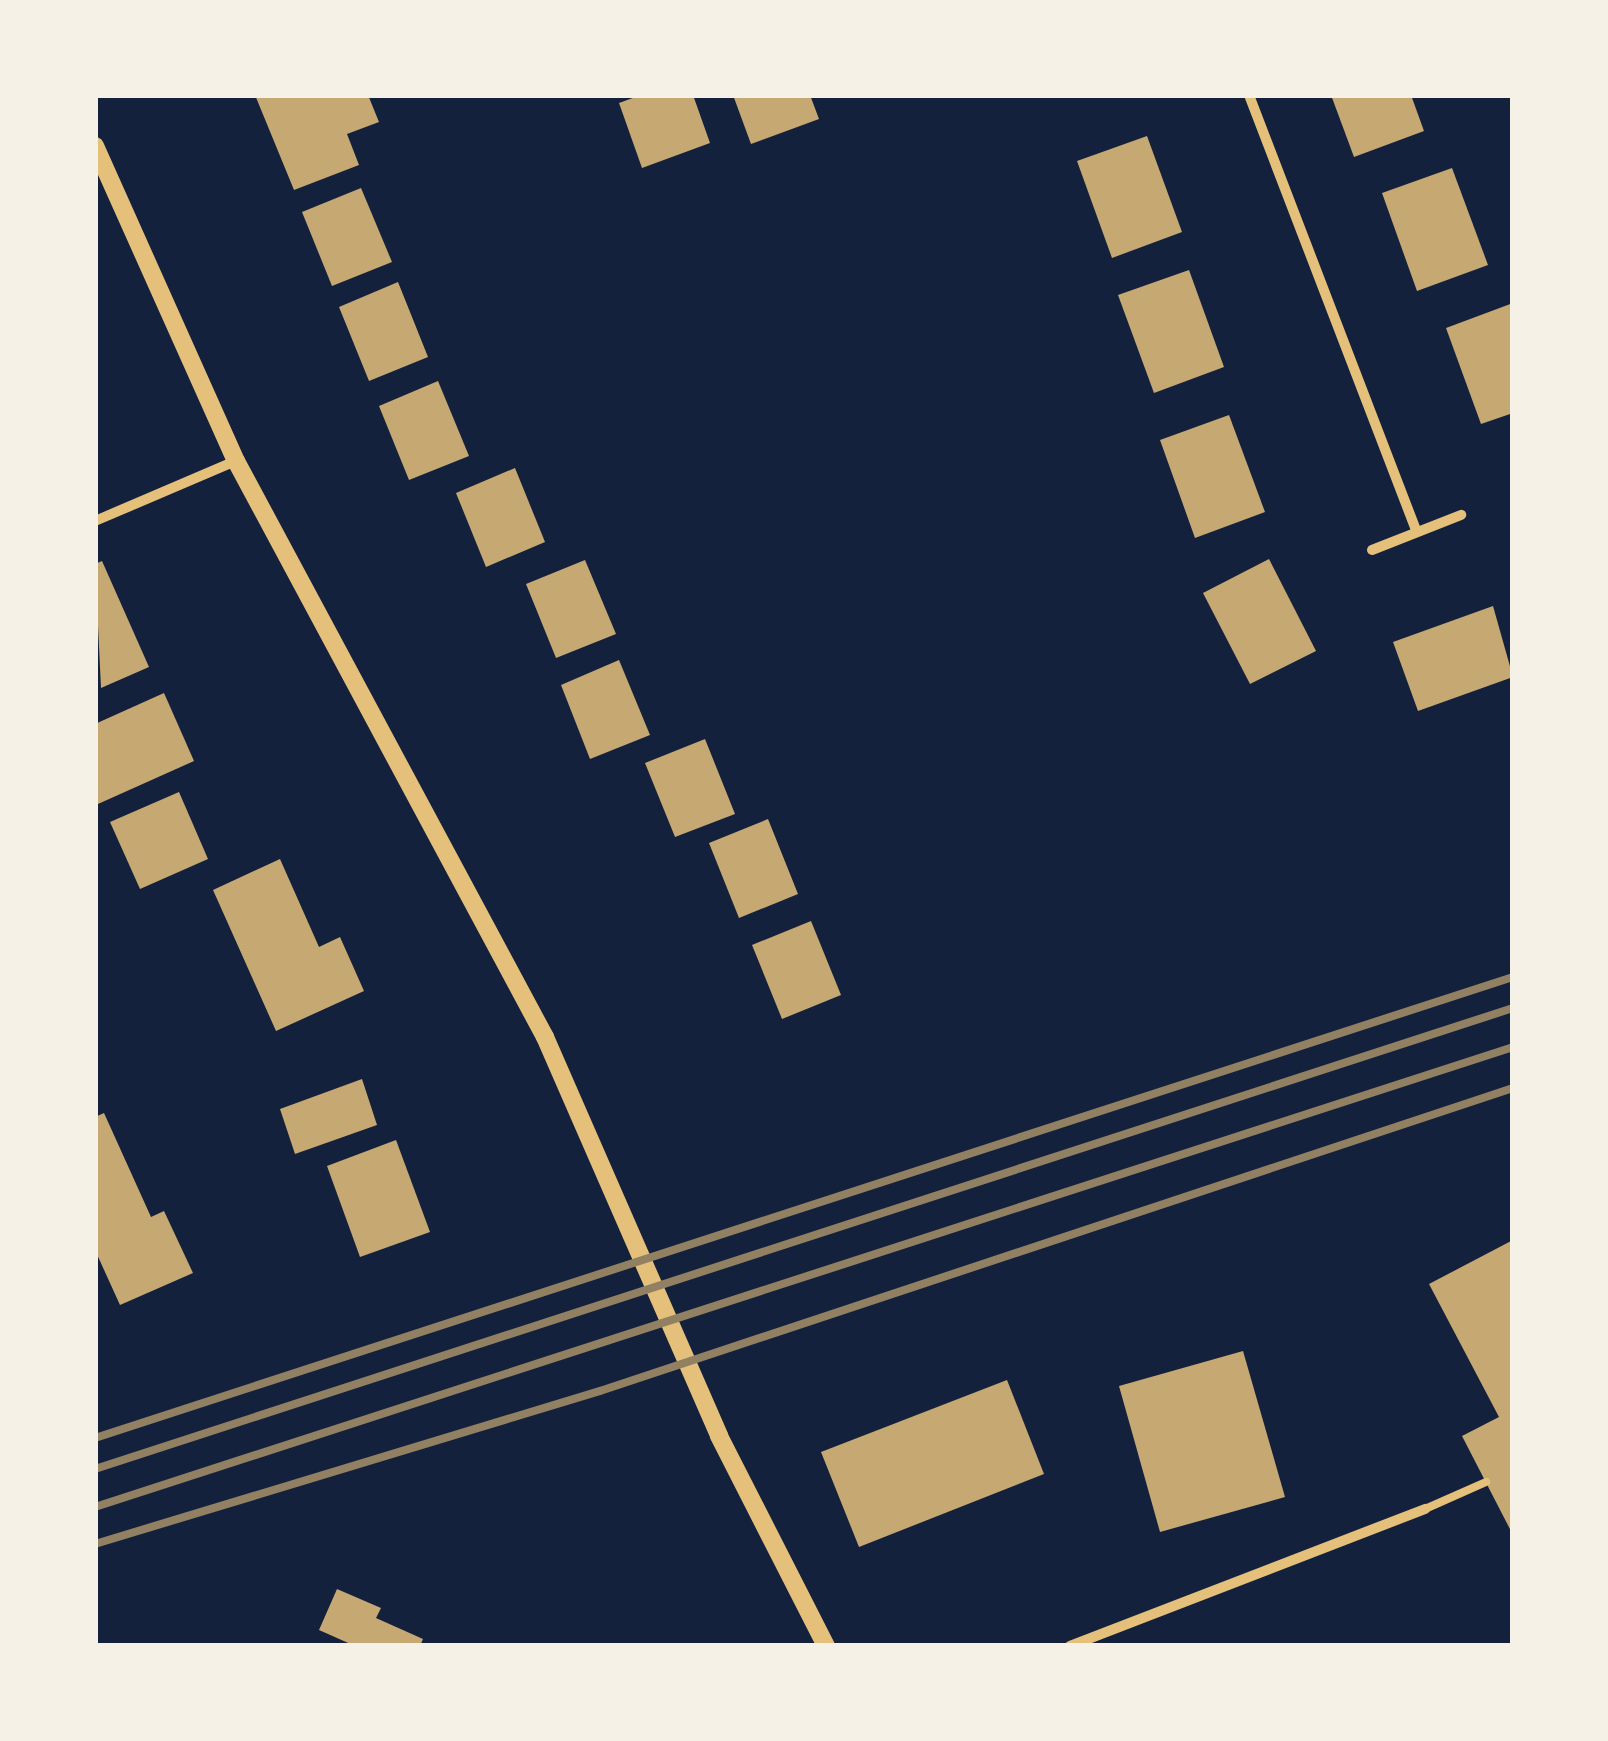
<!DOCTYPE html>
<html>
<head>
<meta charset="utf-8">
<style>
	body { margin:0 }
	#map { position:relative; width:1608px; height:1741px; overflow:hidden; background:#14213d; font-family:"Space Grotesk",sans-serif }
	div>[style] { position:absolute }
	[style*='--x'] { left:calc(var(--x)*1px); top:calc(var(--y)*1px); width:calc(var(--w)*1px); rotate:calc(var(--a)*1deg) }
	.building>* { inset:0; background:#c6a872 }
	.service>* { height:8px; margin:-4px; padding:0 4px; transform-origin:4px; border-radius:4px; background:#e5c07b }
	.minor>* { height:10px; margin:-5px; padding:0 5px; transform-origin:5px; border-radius:5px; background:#e5c07b }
	.tertiary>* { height:18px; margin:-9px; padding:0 9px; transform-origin:9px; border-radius:9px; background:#e5c07b }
	.rail>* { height:8px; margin:-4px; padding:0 4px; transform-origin:4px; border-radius:4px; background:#918062 }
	span { translate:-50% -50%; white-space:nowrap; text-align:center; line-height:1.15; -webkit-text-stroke:8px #f6f1e7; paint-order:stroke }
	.frame { position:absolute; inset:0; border:98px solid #f6f1e7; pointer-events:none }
</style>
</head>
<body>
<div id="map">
	<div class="building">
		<i style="clip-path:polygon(255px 95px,368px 95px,379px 122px,347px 134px,359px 165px,294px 190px)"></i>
		<i style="clip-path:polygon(641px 95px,693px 95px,710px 143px,642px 168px,619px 103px)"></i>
		<i style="clip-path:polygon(733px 95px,810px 95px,819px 119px,751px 144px)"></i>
		<i style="clip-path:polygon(1331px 95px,1411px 95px,1424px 131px,1354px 157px)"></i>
		<i style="clip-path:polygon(1147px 136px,1182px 232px,1112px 258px,1077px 161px)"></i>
		<i style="clip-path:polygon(1452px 168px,1488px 265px,1417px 291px,1382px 193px)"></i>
		<i style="clip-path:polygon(361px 188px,392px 262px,332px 286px,302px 212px)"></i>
		<i style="clip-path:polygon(1189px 270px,1224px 367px,1154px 393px,1118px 295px)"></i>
		<i style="clip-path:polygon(398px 282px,428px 357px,369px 381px,339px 307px)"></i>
		<i style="clip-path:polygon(1513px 303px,1513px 413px,1481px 424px,1446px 328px)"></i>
		<i style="clip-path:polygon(438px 381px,469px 456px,409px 480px,379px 406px)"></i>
		<i style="clip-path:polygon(1229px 415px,1265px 512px,1195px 538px,1160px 440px)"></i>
		<i style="clip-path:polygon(515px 468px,545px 542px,486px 567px,456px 493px)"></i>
		<i style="clip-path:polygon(1269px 559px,1316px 651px,1250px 684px,1203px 593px)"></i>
		<i style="clip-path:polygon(585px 560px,616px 634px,556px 658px,526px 584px)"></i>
		<i style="clip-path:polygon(102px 561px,149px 667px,101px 688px,95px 564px)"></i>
		<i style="clip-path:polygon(1493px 606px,1513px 677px,1418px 711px,1393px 642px)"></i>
		<i style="clip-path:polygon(619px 660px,650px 735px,590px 759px,561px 685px)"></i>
		<i style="clip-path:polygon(164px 693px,194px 761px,98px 804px,95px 724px)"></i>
		<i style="clip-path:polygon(705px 739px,735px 814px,675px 837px,645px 763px)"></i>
		<i style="clip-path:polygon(179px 792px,208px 859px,140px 889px,110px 822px)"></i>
		<i style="clip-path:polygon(768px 819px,798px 894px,739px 918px,709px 843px)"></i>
		<i style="clip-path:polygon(280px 859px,319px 947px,340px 937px,364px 991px,276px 1031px,213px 890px)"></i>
		<i style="clip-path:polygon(811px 921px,841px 995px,782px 1019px,752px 945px)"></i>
		<i style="clip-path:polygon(362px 1079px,377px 1125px,295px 1154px,280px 1109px)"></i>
		<i style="clip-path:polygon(104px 1113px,151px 1217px,164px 1211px,193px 1273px,120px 1305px,95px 1250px,95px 1117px)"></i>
		<i style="clip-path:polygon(396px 1140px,430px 1232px,360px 1257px,327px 1166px)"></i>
		<i style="clip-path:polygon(1513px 1240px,1513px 1535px,1462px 1436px,1499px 1417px,1429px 1284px)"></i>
		<i style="clip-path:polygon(1243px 1351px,1285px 1497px,1160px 1532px,1119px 1386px)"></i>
		<i style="clip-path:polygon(1007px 1380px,1044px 1474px,859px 1547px,821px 1452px)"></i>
		<i style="clip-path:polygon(337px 1589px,381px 1608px,376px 1618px,423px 1639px,420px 1646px,355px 1646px,319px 1630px)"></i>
	</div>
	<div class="service">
		<i style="--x:1425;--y:1509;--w:67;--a:-23.9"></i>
	</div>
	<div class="minor">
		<i style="--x:1249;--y:95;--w:468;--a:69"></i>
		<i style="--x:95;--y:521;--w:153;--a:-23.1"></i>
		<i style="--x:1372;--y:550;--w:96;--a:-21.5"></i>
		<i style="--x:1070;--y:1646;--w:381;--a:-21.1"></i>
	</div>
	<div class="tertiary">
		<i style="--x:95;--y:146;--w:345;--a:65.9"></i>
		<i style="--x:236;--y:461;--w:654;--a:61.79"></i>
		<i style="--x:545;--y:1037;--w:435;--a:66.4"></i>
		<i style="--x:719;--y:1436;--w:236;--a:63"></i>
	</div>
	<div class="rail">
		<i style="--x:95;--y:1438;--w:1491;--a:-18.01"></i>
		<i style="--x:95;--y:1469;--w:1491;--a:-18.01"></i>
		<i style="--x:95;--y:1507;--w:1491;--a:-17.97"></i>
		<i style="--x:95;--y:1544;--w:528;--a:-16.86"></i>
		<i style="--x:600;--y:1391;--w:962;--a:-18.36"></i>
	</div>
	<div class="frame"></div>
</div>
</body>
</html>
